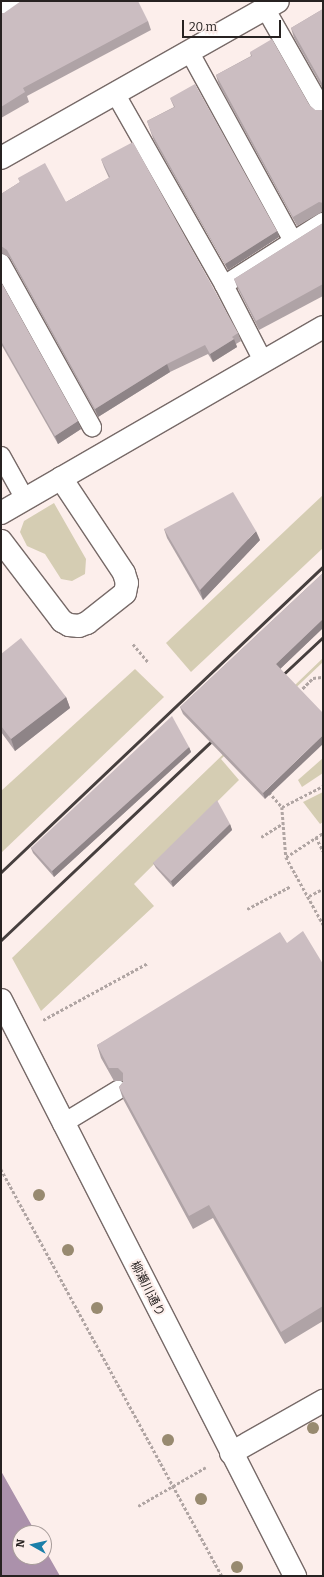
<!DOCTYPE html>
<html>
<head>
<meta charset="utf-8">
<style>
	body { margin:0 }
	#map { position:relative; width:324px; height:1577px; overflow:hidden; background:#fceeeb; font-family:Bitter,"Noto Sans JP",serif }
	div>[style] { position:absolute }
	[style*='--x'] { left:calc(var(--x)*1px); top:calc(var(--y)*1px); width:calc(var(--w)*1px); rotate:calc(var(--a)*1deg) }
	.green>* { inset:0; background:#d5cdb3 }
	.water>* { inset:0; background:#ab91ab }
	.path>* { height:2.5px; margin-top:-1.25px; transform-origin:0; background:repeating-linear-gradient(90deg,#b0a5a3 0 3px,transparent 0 5px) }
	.roads { filter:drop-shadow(1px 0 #776a68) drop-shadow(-1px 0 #776a68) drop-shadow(0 1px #776a68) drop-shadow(0 -1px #776a68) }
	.lane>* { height:18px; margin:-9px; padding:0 9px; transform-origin:9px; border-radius:9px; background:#fff }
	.street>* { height:22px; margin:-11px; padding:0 11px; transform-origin:11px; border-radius:11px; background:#fff }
	.secondary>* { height:22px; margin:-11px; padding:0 11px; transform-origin:11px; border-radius:11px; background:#fff }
	.rail>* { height:3px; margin:-1.5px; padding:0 1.5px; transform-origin:1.5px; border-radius:1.5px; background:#463f3e }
	.trees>* { width:12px; height:12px; margin:-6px; border-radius:50%; background:#988a70 }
	.wall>* { inset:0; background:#afa3a6 }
	.shaded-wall>* { inset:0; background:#8e8487 }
	.building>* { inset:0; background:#cbbdc1 }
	span { translate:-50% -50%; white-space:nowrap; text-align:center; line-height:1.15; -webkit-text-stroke:4px #fceeeb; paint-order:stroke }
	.street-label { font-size:12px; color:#272221 }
	.frame { position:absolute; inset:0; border:2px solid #272221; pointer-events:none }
	.north { position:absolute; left:12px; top:1525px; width:40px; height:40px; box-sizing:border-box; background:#fceeeb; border:1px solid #a79c9a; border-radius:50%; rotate:278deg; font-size:11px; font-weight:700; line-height:16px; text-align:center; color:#272221 }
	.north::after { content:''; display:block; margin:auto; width:14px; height:18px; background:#1a7fa9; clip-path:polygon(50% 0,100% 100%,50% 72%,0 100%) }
	.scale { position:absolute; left:182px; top:20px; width:99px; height:18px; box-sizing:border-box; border:2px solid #272221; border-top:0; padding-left:5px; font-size:12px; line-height:14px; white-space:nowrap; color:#272221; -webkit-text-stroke:3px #fceeeb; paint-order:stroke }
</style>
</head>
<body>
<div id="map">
	<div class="green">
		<i style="clip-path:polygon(323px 495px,323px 548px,191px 672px,166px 643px)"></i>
		<i style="clip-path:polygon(54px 503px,86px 559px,85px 574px,72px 581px,61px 579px,45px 554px,27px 546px,20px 532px,24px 521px)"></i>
		<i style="clip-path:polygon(323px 658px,323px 662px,221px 759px,239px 780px,134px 884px,154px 906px,41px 1011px,12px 958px)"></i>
		<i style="clip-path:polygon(135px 669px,164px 697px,1px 853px,1px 791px)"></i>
		<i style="clip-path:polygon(323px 758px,323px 773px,302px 787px,298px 780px)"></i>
		<i style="clip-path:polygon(323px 792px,323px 822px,320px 824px,303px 802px)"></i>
	</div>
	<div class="water">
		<i style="clip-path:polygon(1px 1471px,36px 1533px,20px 1533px,20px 1557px,44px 1557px,44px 1548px,60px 1576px,1px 1576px)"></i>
	</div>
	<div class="path">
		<i style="--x:133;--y:644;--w:25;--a:50"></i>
		<i style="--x:299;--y:692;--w:20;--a:-45"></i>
		<i style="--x:313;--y:678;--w:9;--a:-6"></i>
		<i style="--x:269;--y:792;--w:20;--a:49"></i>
		<i style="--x:282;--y:807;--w:50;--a:85.4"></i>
		<i style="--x:286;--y:857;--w:77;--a:61.1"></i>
		<i style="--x:282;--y:807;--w:46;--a:-27.1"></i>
		<i style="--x:261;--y:837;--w:26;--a:-32"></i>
		<i style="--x:316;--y:837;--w:16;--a:63"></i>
		<i style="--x:286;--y:857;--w:44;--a:-33"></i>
		<i style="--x:309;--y:896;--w:16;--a:-27"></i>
		<i style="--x:247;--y:909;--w:50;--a:-27.6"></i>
		<i style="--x:43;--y:1020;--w:119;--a:-28.5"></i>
		<i style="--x:1;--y:1169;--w:463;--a:61.5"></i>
		<i style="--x:138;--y:1506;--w:78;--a:-29.8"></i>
	</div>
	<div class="roads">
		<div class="lane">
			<i style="--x:265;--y:8;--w:117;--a:60.4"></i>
			<i style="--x:189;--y:51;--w:217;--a:61.3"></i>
			<i style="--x:115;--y:93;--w:221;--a:60.4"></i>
			<i style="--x:224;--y:285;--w:85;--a:62.8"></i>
			<i style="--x:1;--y:263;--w:188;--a:61"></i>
			<i style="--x:224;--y:285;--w:117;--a:-32.5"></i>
			<i style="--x:1;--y:456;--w:49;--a:60.8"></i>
			<i style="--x:62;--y:1124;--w:66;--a:-31.3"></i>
		</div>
		<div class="street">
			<i style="--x:1;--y:11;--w:20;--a:-30"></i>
			<i style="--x:1;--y:158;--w:318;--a:-29.5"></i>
			<i style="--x:1;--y:513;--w:372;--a:-30"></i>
			<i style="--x:1;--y:541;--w:101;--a:52.7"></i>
			<i style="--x:62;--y:621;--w:8;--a:30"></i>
			<i style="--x:69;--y:625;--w:10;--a:6"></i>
			<i style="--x:79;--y:626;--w:9;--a:-21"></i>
			<i style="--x:87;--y:623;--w:48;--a:-38.3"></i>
			<i style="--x:125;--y:593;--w:10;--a:-79"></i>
			<i style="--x:127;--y:583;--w:10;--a:-107"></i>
			<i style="--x:124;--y:573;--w:114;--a:-123.6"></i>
		</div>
		<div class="secondary">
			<i style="--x:1;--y:1000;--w:647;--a:62.96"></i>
			<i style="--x:231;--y:1453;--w:106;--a:-29.5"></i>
		</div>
	</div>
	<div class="rail">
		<i style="--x:276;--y:681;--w:64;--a:-43.1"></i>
		<i style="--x:1;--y:872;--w:444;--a:-43.5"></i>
		<i style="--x:1;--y:940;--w:299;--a:-43.4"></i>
	</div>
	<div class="trees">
		<i style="left:39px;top:1195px"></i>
		<i style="left:68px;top:1250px"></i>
		<i style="left:97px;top:1308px"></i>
		<i style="left:313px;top:1428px"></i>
		<i style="left:168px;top:1440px"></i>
		<i style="left:201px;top:1499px"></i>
		<i style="left:237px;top:1567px"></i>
	</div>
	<div class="wall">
		<i style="clip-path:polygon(323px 9px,323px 89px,294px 38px,291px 28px)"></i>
		<i style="clip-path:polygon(1px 13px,148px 21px,151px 30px,27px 96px,29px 102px,1px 118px)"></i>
		<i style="clip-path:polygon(250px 52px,315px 110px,323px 110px,323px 212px,322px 212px,297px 226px,219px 85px,216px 75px,251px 56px)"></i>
		<i style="clip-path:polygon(170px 98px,277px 231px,279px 237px,228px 270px,154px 141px,147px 121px,174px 107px)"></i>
		<i style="clip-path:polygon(101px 159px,238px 333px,241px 341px,236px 344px,237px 347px,213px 362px,208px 354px,170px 372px,98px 417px,10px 258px,1px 253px,1px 194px,20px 182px,18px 178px,66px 202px,109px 178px,104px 167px)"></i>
		<i style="clip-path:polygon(323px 223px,323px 296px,259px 330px,238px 289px,234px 279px)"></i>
		<i style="clip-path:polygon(1px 282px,81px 429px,58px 444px,1px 344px)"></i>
		<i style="clip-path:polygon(164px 529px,260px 540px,203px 600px,167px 538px)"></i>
		<i style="clip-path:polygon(323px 573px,323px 628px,280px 669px,265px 799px,183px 714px,180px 707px)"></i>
		<i style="clip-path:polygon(1px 654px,66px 697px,70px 708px,15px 751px,1px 732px)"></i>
		<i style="clip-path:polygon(189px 747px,191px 752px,54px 877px,33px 853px,31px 848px)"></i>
		<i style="clip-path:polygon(230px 824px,232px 830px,173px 887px,156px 868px,153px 863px)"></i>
		<i style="clip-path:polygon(287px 943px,323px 964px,323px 1321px,285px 1344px,213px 1218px,193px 1229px,123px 1099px,119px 1087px,123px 1082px,123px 1081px,114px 1081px,101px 1058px,97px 1045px)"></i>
	</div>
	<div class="shaded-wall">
		<i style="clip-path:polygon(277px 231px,279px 237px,228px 270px,225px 264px)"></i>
		<i style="clip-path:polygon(234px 339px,237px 347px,213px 362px,210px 354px)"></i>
		<i style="clip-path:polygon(167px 364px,170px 372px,98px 417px,95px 409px)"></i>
		<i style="clip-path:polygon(78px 421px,81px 429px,58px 444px,55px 436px)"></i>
		<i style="clip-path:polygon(256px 531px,260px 540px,203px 600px,200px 590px)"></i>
		<i style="clip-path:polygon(323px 619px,323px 628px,278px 671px,276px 664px)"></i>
		<i style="clip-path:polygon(66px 697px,70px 708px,15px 751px,11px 739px)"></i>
		<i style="clip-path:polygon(323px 735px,323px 744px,265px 799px,263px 793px)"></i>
		<i style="clip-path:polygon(189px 747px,191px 752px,54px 877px,52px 871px)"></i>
		<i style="clip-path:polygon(230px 824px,232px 830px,173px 887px,171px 881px)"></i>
	</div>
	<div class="building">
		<i style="clip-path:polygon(21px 1px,138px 1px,148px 21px,23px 88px,25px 92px,1px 107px,1px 13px,4px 13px)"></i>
		<i style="clip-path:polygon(323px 9px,323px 85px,291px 28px)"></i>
		<i style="clip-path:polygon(272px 39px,310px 106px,315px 110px,323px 110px,323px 203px,319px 202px,293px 217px,216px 75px,252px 56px,250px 52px)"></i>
		<i style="clip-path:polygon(195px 84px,277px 231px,225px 264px,152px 134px,147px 121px,175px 107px,170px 98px)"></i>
		<i style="clip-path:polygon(133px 142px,238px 333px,232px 337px,234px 339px,210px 354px,205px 345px,167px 364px,95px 409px,7px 250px,1px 246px,1px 194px,20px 182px,18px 178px,45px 163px,66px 202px,110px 177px,101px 159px)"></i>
		<i style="clip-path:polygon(323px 223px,323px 284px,256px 321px,234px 279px)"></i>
		<i style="clip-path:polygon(1px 282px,78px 421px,55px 436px,1px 341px)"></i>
		<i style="clip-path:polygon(233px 492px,256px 531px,200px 590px,164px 529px)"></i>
		<i style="clip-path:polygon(323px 573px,323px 619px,276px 664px,323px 713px,323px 735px,263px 793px,180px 707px)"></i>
		<i style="clip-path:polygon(21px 638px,66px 697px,11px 739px,1px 726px,1px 654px)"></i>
		<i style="clip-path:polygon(172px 716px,189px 747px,52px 871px,31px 848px)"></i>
		<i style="clip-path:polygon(217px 800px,230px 824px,171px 881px,153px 863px)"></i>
		<i style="clip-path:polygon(303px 931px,323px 964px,323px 1306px,281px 1332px,209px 1205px,189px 1216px,119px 1087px,123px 1082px,123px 1073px,118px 1068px,109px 1068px,97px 1045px,280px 932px,287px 943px)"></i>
	</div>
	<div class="street-label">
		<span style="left:147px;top:1289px;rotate:63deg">柳瀬川通り</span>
	</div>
	<div class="frame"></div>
	<div class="north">N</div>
	<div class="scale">20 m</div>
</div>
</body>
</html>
